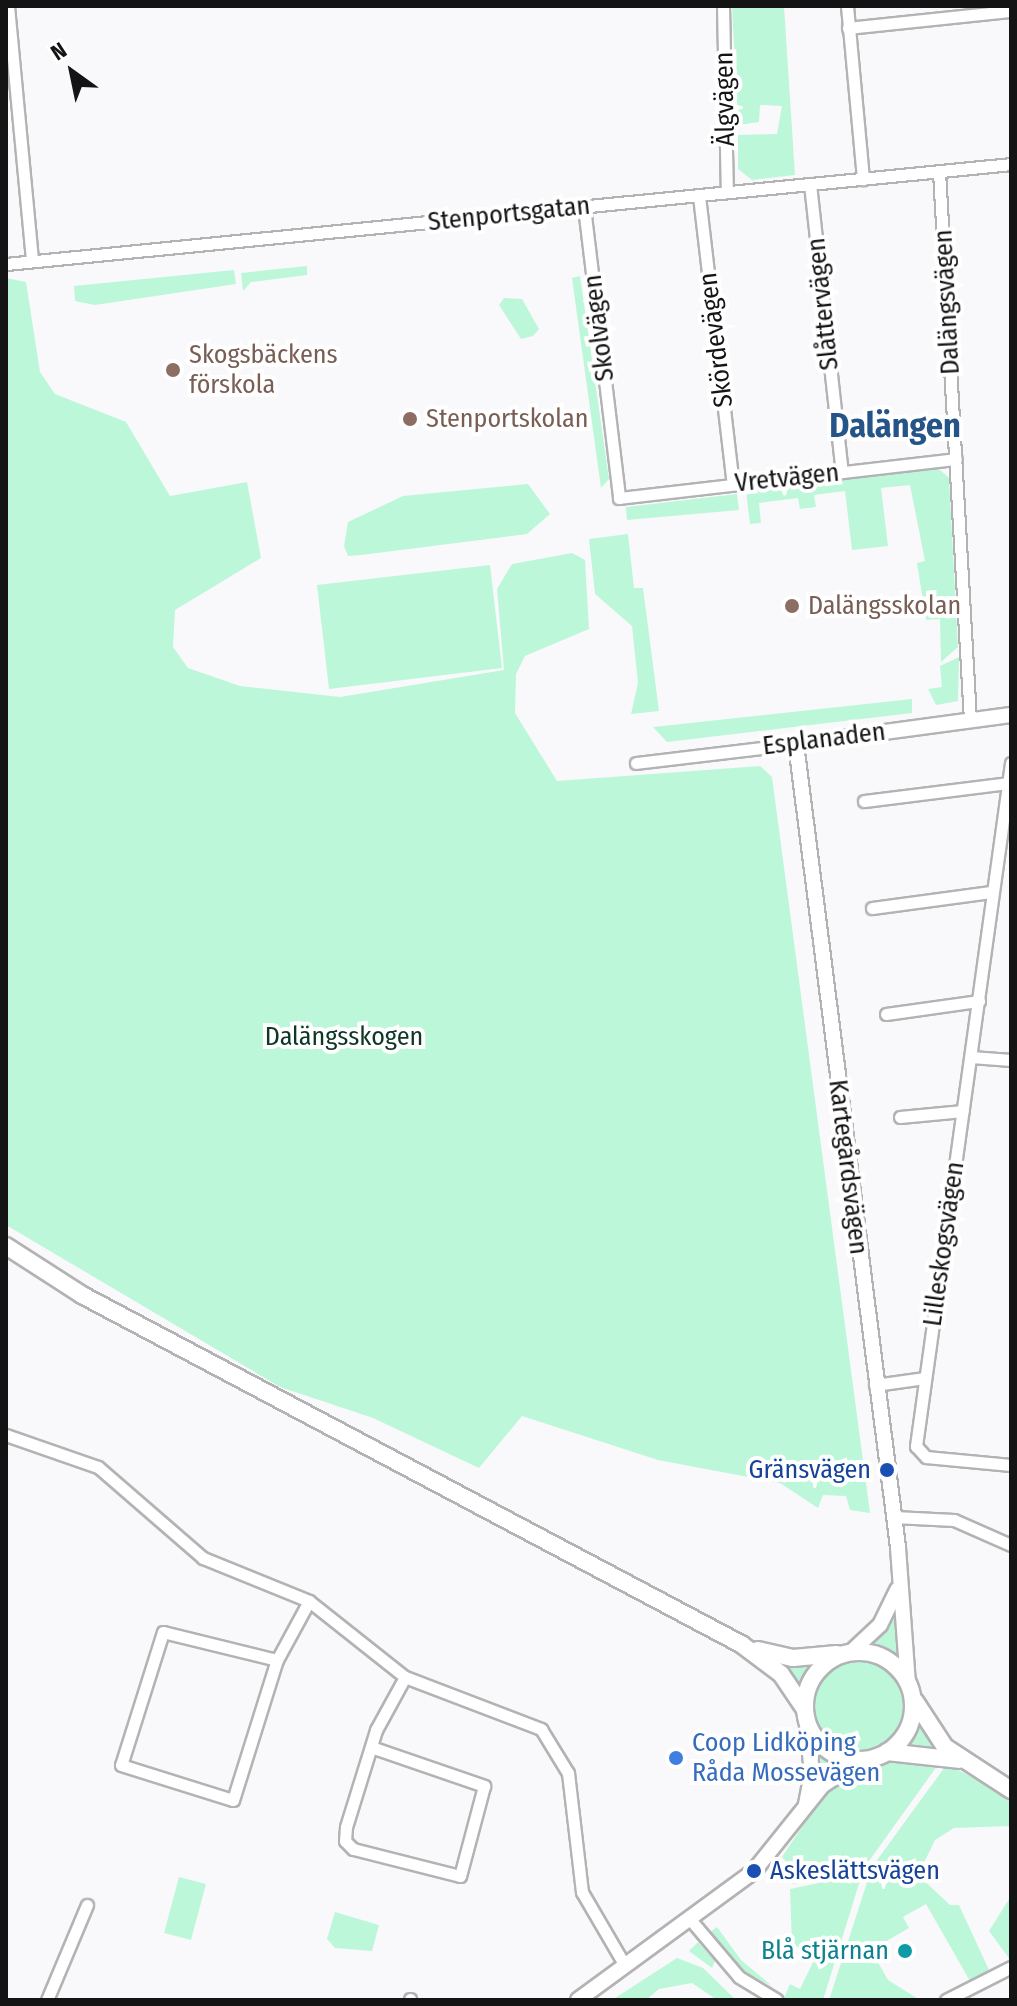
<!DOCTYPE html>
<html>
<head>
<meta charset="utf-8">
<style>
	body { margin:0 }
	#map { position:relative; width:1017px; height:2006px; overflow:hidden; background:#f9f9fc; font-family:"Fira Sans Condensed",sans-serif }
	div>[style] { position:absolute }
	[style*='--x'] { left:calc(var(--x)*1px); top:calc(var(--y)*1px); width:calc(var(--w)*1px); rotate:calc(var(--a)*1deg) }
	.green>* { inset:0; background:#bdf7d9 }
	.round { border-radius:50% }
	.roads { filter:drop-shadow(2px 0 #b3b3b5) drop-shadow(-2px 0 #b3b3b5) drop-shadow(0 2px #b3b3b5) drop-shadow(0 -2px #b3b3b5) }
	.minor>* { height:11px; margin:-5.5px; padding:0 5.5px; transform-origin:5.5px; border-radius:5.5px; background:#fff }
	.tertiary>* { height:14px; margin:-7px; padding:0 7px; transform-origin:7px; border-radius:7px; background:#fff }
	.secondary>* { height:16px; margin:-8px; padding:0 8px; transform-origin:8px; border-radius:8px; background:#fff }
	.secondary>.ring { margin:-8px; padding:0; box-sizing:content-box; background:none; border:16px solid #fff; border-radius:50% }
	.dots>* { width:22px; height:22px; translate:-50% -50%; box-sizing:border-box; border:4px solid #fff; border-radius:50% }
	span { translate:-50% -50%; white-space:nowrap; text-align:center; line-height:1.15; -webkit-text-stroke:8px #fff; paint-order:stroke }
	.street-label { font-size:26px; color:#141415 }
	.education-label { font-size:26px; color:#785e54 }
	.left { translate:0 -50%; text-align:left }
	.park-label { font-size:26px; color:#0f3726 }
	.transit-label { font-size:26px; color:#164399 }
	.right { translate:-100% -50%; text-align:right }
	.shop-label { font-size:26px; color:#366cbe }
	.culture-label { font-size:26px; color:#0d838f }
	.district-label { font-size:34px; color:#255588; font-weight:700 }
	.frame { position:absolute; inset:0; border:8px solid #141415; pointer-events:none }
	.north { position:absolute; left:32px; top:32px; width:80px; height:80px; -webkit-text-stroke:6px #fff; paint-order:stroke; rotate:327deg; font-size:22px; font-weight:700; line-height:32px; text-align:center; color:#141415 }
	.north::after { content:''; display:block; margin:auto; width:28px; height:36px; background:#141415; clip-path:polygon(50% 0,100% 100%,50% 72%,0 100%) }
</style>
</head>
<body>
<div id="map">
	<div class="green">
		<i style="clip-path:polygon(732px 6px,784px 6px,795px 175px,752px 180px,738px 169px,738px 135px,777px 134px,782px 106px,760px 105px,759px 122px,738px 125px)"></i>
		<i style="clip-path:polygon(307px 266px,307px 275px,251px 282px,243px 291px,241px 273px)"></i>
		<i style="clip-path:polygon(234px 270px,236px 284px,95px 305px,75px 301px,74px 286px)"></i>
		<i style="clip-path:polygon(580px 276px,609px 479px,601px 488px,572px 278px)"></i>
		<i style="clip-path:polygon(6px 278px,26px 282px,40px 372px,55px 394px,126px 422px,170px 496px,247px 482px,261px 558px,175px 610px,173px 647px,188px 668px,240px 686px,340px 697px,504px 670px,497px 589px,512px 564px,572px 553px,585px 560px,589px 629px,525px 656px,516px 674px,515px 713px,557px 781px,760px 766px,772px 777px,870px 1513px,850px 1510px,846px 1496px,823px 1495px,818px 1508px,780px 1483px,658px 1460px,522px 1416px,479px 1468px,373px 1418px,280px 1387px,6px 1225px)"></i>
		<i style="clip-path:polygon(504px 298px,522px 299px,539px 329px,533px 336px,521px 339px,499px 305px)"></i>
		<i style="clip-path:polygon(939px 469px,949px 478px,958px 647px,941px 662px,940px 619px,926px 620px,917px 563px,925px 561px,910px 485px,881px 488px,888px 546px,852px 550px,845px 491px,814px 495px,816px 507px,800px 509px,798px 498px,759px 503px,761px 523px,750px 524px,746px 491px)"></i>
		<i style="clip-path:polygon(528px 484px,550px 514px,527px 534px,361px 555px,348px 556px,344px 546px,348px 522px,403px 496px)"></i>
		<i style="clip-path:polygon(737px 494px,739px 510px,627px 520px,626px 507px)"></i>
		<i style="clip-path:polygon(628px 534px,634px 588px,643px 588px,659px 711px,631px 714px,638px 683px,632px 626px,595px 594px,589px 539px)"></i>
		<i style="clip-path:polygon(490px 565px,502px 668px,329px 689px,317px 585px)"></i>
		<i style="clip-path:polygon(959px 657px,958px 701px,936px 705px,928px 689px,942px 687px,940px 666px)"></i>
		<i style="clip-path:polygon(912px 699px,912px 713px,667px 742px,653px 727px)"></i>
		<i style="clip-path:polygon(893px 1609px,898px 1610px,896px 1659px,868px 1646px)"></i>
		<i class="round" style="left:809px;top:1656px;width:98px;height:98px"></i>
		<i style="clip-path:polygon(810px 1663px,801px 1689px,781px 1665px,782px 1663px)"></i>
		<i style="clip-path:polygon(917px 1718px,935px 1746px,931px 1749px,904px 1747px)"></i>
		<i style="clip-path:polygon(821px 1751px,842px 1763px,818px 1783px,817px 1754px)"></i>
		<i style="clip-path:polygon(902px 1757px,940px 1762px,869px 1861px,844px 1875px,792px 1884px,800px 1877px,782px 1857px,827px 1789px,852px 1771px)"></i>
		<i style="clip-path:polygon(947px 1764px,1011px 1798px,1011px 1826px,954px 1828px,935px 1840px,918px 1875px,950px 1905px,959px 1905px,989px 1970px,970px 1981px,926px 1904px,903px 1917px,909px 1928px,871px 1950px,888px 1980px,920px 2000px,829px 2000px,872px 1867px)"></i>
		<i style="clip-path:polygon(862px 1874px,823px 2000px,784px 1998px,790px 1984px,800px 1989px,817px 1954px,792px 1945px,790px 1889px)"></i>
		<i style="clip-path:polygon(179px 1877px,206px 1884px,191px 1940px,164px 1933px)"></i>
		<i style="clip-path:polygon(1011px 1896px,1011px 1961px,989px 1931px)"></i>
		<i style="clip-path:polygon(335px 1912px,379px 1925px,372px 1951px,335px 1948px,327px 1939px)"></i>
		<i style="clip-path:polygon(717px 1927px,741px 1960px,772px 1986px,738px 1969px,710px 1932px)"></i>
		<i style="clip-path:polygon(698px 1942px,715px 1961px,712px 1968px,689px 1951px)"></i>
		<i style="clip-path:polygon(677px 1958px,703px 1968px,736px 2000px,717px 2000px,692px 1983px,659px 1989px,646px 2000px,612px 2000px)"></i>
	</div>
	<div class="roads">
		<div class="minor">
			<i style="--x:8;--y:6;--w:256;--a:84.6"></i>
			<i style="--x:723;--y:6;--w:186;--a:88.8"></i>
			<i style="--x:847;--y:6;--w:174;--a:84.7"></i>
			<i style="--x:848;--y:28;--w:164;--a:-6"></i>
			<i style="--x:939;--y:171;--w:550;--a:86.77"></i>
			<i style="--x:810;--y:184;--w:290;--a:83.7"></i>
			<i style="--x:699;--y:196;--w:290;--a:83.3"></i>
			<i style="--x:584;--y:207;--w:293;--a:83.1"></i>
			<i style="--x:619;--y:498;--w:339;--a:-6.6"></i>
			<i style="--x:6;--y:264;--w:1010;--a:-5.68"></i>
			<i style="--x:636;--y:763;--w:161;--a:-6.8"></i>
			<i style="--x:1011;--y:763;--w:690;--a:97.92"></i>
			<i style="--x:916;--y:1446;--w:15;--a:48"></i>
			<i style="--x:926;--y:1457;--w:85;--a:5.4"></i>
			<i style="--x:864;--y:801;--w:145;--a:-7.1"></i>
			<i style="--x:872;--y:908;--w:120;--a:-7.7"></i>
			<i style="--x:886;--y:1014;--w:94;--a:-8"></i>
			<i style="--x:971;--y:1057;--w:40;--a:4.3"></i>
			<i style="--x:900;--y:1117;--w:63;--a:-5.4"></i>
			<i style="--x:875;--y:1385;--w:50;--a:-8"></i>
			<i style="--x:6;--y:1435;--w:97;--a:19.2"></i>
			<i style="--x:98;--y:1467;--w:139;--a:40.9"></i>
			<i style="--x:203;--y:1558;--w:114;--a:22.1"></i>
			<i style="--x:309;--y:1601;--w:122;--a:38.4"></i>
			<i style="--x:405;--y:1677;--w:146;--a:20.9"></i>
			<i style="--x:541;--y:1729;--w:52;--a:58.5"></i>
			<i style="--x:568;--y:1773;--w:120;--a:83.3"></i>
			<i style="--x:582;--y:1892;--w:83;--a:59.7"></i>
			<i style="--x:894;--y:1517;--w:60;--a:2.9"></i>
			<i style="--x:954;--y:1520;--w:62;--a:23.7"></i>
			<i style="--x:277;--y:1660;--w:117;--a:-166.2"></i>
			<i style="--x:163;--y:1632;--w:139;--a:107.5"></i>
			<i style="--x:121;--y:1765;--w:117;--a:17.4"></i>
			<i style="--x:233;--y:1800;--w:147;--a:-72.6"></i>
			<i style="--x:277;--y:1660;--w:67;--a:-61.5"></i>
			<i style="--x:371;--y:1747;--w:120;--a:19"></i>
			<i style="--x:484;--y:1786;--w:93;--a:104.9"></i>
			<i style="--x:460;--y:1876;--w:110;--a:-165.8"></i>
			<i style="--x:353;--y:1849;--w:11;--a:-135"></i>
			<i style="--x:345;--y:1841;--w:14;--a:-86"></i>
			<i style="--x:346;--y:1827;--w:102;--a:-72.8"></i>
			<i style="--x:376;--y:1730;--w:60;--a:-61.3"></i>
			<i style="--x:689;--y:1918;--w:77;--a:49.7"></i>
			<i style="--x:739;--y:1977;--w:44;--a:31.2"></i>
			<i style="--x:47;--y:2000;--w:103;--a:-67.2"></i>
			<i style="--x:410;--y:2000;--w:1;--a:-90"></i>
			<i style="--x:946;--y:2000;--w:73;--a:-26.9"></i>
		</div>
		<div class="tertiary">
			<i style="--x:852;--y:1651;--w:38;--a:-43"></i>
			<i style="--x:880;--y:1625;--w:39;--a:-64"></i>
			<i style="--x:908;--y:1684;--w:137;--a:-94.2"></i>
			<i style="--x:898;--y:1547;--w:809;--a:-97.24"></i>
			<i style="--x:796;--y:744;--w:217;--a:-7.7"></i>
			<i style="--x:806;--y:1804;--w:31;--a:-79"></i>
			<i style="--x:812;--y:1774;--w:51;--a:-95.6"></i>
			<i style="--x:578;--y:2000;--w:218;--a:-36.2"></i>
			<i style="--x:754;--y:1871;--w:110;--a:-51.3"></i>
			<i style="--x:823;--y:1785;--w:46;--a:-32.7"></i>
		</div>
		<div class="secondary">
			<i style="--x:6;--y:1246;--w:90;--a:32.8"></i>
			<i style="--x:82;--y:1295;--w:746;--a:27.91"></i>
			<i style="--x:741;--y:1644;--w:50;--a:36.9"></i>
			<i style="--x:781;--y:1674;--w:41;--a:55.9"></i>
			<i style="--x:758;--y:1650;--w:36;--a:13"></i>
			<i style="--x:793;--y:1658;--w:44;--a:-5.2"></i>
			<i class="ring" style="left:805px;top:1652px;width:92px;height:92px"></i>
			<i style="--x:915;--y:1701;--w:55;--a:56.9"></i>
			<i style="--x:945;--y:1747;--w:79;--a:33.1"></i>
			<i style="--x:887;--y:1752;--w:72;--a:6.3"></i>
		</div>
	</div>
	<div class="dots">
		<i style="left:173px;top:370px;background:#8d6e63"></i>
		<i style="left:410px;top:419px;background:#8d6e63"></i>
		<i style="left:792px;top:606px;background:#8d6e63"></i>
		<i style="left:887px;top:1470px;background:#1a4fb4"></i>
		<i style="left:676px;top:1758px;background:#3f7fe0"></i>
		<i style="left:754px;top:1871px;background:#1a4fb4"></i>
		<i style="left:905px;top:1951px;background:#0f9aa8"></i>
	</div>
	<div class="street-label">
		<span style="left:725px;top:99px;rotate:-91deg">Älgvägen</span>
		<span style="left:509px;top:214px;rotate:-6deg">Stenportsgatan</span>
		<span style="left:947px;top:302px;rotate:-93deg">Dalängsvägen</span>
		<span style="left:823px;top:304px;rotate:-96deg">Slåttervägen</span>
		<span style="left:599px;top:328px;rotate:-97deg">Skolvägen</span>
		<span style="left:716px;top:340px;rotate:-97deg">Skördevägen</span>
		<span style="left:787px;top:478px;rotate:-6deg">Vretvägen</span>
		<span style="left:824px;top:739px;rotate:-7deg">Esplanaden</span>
		<span style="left:848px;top:1167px;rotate:83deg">Kartegårdsvägen</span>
		<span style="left:944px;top:1244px;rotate:-82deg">Lilleskogsvägen</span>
	</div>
	<div class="education-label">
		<span class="left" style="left:189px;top:370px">Skogsbäckens<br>förskola</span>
		<span class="left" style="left:426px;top:419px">Stenportskolan</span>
		<span class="left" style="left:808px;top:606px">Dalängsskolan</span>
	</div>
	<div class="park-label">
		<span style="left:344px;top:1037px">Dalängsskogen</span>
	</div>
	<div class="transit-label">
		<span class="right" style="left:871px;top:1470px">Gränsvägen</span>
		<span class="left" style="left:770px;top:1871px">Askeslättsvägen</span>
	</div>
	<div class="shop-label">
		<span class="left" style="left:692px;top:1758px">Coop Lidköping<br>Råda Mossevägen</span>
	</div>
	<div class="culture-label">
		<span class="right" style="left:889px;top:1951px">Blå stjärnan</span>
	</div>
	<div class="district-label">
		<span style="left:895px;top:426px">Dalängen</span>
	</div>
	<div class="frame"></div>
	<div class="north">N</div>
</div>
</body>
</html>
